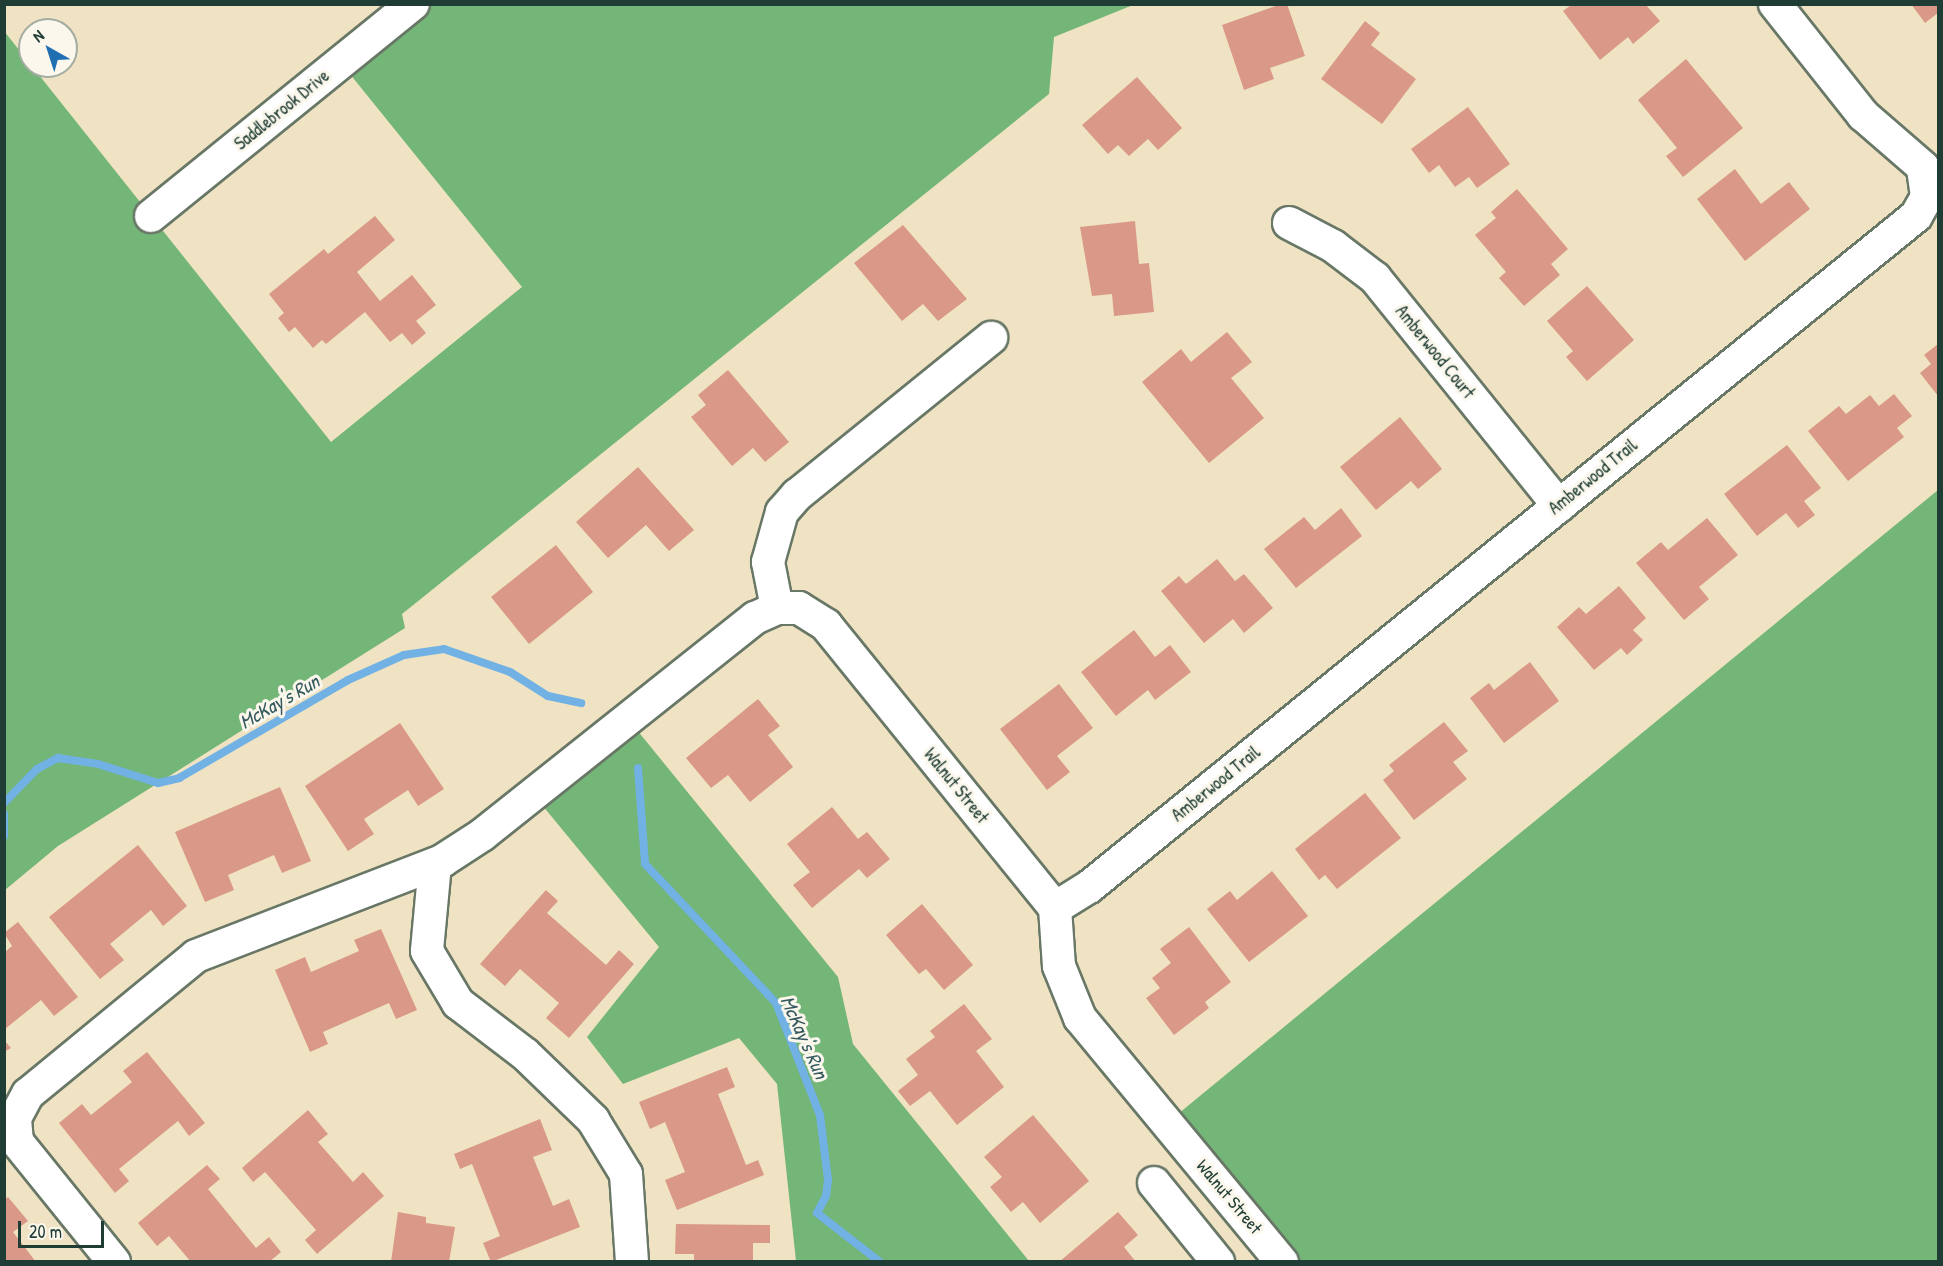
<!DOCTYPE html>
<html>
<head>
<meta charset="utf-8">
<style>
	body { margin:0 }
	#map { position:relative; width:1943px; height:1266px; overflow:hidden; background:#efe3c4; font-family:"Patrick Hand",sans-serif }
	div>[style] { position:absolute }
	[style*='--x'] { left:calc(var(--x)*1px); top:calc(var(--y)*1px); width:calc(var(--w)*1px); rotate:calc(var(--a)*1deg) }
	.forest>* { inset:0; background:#74b578 }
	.stream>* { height:8px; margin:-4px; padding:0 4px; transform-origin:4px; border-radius:4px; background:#71b1e4 }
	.building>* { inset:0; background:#d99888 }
	.roads { filter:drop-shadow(2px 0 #687766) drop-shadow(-2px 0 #687766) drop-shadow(0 2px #687766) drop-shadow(0 -2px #687766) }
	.minor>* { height:32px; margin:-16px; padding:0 16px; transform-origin:16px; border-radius:16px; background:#fff }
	span { translate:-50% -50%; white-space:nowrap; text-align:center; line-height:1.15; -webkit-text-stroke:6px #fbf7ec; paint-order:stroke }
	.street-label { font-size:18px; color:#1f3d34 }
	.water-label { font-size:20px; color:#345a60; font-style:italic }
	.frame { position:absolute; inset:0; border:6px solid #1f3d34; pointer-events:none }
	.north { position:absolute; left:18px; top:18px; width:60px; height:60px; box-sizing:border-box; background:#fbf7ec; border:2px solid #a3ada2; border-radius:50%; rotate:321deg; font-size:16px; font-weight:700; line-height:24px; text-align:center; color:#1f3d34 }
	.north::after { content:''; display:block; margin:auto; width:21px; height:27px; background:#1f6fb2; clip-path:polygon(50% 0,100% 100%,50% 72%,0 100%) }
	.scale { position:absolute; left:18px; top:1221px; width:86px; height:27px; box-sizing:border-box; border:3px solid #1f3d34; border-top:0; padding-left:8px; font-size:18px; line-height:21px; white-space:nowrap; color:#1f3d34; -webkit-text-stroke:4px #fbf7ec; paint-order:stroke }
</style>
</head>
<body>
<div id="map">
	<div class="forest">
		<i style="clip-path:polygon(413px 5px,1133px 5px,1054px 37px,1049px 94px,402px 614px,405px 628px,58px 846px,5px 890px,4px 31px,331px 442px,522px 287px,341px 63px)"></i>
		<i style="clip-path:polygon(1938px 490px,1938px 1261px,1282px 1261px,1167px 1123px)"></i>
		<i style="clip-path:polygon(628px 719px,838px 977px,853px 1044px,1029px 1261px,796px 1261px,777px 1084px,739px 1038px,623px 1084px,587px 1037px,659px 947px,533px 794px)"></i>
	</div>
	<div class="stream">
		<i style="--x:638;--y:768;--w:96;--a:85.8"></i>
		<i style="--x:645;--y:864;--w:191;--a:46.7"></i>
		<i style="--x:776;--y:1003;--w:120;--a:68.6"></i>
		<i style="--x:820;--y:1115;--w:65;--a:83"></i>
		<i style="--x:828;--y:1180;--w:16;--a:97"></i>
		<i style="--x:826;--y:1196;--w:19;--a:118"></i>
		<i style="--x:817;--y:1213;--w:80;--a:37.9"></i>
		<i style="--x:4;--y:803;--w:47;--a:-45.9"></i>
		<i style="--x:37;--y:769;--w:24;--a:-28"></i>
		<i style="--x:58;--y:758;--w:40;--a:8.5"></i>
		<i style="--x:98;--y:764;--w:63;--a:17.6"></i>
		<i style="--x:158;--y:783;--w:22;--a:-13"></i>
		<i style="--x:179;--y:778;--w:195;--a:-30.1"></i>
		<i style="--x:348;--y:680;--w:61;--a:-24.1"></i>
		<i style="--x:404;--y:655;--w:40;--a:-8.5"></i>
		<i style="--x:444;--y:649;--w:70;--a:19.2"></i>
		<i style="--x:510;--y:672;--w:45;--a:32.3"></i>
		<i style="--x:548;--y:696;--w:34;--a:12"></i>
		<i style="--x:4;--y:814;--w:22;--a:90"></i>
	</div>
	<div class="building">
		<i style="clip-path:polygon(1281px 4px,1287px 4px,1305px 56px,1270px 68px,1274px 79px,1244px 90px,1222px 25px)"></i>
		<i style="clip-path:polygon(1911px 4px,1938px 4px,1938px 13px,1925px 23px)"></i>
		<i style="clip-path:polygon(1571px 5px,1646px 5px,1660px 21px,1633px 44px,1628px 37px,1600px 60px,1563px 11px)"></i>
		<i style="clip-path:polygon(1365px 21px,1380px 33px,1371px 45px,1416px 79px,1382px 124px,1321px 79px)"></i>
		<i style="clip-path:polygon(1686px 59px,1743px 128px,1683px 177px,1666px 156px,1677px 148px,1638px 100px)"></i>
		<i style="clip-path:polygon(1137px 77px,1182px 128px,1158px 150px,1148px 139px,1129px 156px,1118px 145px,1108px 154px,1082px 125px)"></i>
		<i style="clip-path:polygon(1468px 107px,1510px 164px,1477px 188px,1469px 177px,1455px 187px,1439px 165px,1429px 173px,1411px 149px)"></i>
		<i style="clip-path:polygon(1735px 169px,1761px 204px,1789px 182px,1810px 209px,1745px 261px,1697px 199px)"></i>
		<i style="clip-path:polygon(1517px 189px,1568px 249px,1551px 264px,1560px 275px,1524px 306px,1499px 278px,1506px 272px,1475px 235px,1496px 218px,1491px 212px)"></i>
		<i style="clip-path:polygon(375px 216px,395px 240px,357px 272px,380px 301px,412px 275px,436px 305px,416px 321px,426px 333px,412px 345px,402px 333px,390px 342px,365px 312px,326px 344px,322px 340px,313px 348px,295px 327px,289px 332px,278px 318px,284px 313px,269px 294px,324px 249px,328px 254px)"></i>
		<i style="clip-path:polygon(1135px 221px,1139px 264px,1149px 263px,1154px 312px,1114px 316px,1112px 294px,1092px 296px,1080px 227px)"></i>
		<i style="clip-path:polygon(903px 225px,967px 299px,938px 321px,923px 304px,902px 321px,854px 263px)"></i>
		<i style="clip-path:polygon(1587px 286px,1634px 340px,1587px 381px,1566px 357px,1573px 351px,1547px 321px)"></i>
		<i style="clip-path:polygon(1227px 332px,1252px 362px,1231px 378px,1264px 418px,1209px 463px,1142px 382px,1181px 349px,1191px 362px)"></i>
		<i style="clip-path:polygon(1938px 344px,1938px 396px,1920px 373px,1931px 364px,1924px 355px)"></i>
		<i style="clip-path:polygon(728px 370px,789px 442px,765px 462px,753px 448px,732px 466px,691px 417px,706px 405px,698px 395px)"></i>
		<i style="clip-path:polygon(1894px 394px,1912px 416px,1897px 428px,1904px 437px,1848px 481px,1808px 431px,1839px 406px,1846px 414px,1870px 395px,1879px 406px)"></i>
		<i style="clip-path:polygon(1400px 417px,1442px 469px,1418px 489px,1411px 481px,1376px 510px,1340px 467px)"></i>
		<i style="clip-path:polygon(1787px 445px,1821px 488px,1804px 501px,1815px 515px,1798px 528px,1786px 513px,1757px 536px,1724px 494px)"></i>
		<i style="clip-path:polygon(638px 467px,694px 530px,669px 551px,646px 525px,608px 558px,576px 522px)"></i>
		<i style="clip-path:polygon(1341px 508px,1362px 536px,1296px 588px,1264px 549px,1304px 517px,1315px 530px)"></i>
		<i style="clip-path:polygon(1707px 518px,1738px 555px,1699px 587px,1709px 599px,1684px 620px,1636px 563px,1661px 542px,1668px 550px)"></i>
		<i style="clip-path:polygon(556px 545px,593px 592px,529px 644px,491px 597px)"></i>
		<i style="clip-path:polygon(1217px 559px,1235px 581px,1244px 574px,1273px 608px,1244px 633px,1233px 619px,1204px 643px,1161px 591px,1179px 576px,1186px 584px)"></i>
		<i style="clip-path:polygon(1619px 586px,1646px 618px,1633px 630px,1643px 640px,1627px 655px,1621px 648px,1594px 670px,1557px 627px,1579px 607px,1586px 614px)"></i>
		<i style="clip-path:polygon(1134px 630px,1155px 657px,1170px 645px,1191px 672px,1155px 700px,1148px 690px,1116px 716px,1081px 672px)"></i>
		<i style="clip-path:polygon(1530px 662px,1559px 701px,1504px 743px,1470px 698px,1489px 683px,1494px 690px)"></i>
		<i style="clip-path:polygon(1059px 684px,1093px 728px,1057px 756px,1070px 772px,1047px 790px,1000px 729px)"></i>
		<i style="clip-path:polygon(758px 699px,780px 726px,768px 735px,793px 767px,750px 802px,728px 775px,711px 788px,686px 758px)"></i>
		<i style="clip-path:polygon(1444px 722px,1468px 751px,1453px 762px,1467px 779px,1414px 820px,1383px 780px,1394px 771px,1389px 765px)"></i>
		<i style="clip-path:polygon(400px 723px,444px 789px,418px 806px,408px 790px,364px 819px,374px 834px,348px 851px,305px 786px)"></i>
		<i style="clip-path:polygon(280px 787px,311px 861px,282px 873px,274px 855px,228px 875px,234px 890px,205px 902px,175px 832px)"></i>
		<i style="clip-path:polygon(1365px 793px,1401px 838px,1337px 889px,1325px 875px,1319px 880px,1295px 849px)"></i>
		<i style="clip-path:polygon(832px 807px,858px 839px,867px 832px,890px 859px,867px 878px,859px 869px,812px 908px,793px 885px,810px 872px,787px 844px)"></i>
		<i style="clip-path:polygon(138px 845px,187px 906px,163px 926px,151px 910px,110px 944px,124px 960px,100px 979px,49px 917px)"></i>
		<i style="clip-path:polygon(1272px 871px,1308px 916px,1249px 962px,1207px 909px,1230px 891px,1237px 900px)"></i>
		<i style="clip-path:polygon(546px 890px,558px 901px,547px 913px,606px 965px,619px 950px,634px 964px,569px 1038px,546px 1018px,559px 1003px,520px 969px,505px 986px,480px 964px)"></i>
		<i style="clip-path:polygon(922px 904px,973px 965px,944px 990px,926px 969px,919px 974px,886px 935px)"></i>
		<i style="clip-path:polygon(18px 922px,78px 997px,54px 1016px,41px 1000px,5px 1029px,5px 952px,12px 946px,4px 933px)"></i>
		<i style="clip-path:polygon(1189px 927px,1231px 982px,1205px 1002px,1209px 1008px,1174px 1035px,1146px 998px,1160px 988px,1152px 978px,1171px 963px,1160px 949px)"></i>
		<i style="clip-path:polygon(381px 929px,417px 1010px,396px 1019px,389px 1003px,323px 1032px,328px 1044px,310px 1052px,275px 970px,305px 957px,311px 972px,359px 951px,354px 940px)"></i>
		<i style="clip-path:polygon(964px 1004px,992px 1039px,976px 1051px,1004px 1087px,957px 1125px,930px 1091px,910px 1106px,898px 1091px,918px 1075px,906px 1059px,935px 1037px,930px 1031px)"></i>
		<i style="clip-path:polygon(4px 1040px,11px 1048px,4px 1052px)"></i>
		<i style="clip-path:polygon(147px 1052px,205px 1123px,189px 1136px,178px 1121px,119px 1169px,129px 1181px,115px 1193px,59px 1123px,82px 1104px,91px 1115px,132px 1082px,123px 1071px)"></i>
		<i style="clip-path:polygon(727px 1067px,735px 1087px,718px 1094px,746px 1165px,758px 1160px,764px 1175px,677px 1210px,665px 1180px,685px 1172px,665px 1122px,650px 1129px,639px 1102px)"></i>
		<i style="clip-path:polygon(308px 1110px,328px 1134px,318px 1142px,353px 1182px,363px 1172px,384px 1196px,317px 1254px,305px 1240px,316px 1230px,265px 1172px,253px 1182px,242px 1168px)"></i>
		<i style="clip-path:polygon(1033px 1115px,1089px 1181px,1040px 1223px,1023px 1202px,1011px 1212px,990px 1187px,1002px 1177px,984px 1157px)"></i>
		<i style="clip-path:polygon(540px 1119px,552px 1150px,533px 1157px,553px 1206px,569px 1199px,580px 1227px,491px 1262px,483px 1243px,500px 1236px,472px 1164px,460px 1169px,454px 1154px)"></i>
		<i style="clip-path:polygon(207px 1165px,220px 1179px,208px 1189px,256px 1248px,269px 1237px,281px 1252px,269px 1262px,191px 1262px,169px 1236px,157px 1246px,138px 1223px)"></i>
		<i style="clip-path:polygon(8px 1197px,28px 1221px,13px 1232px,36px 1262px,4px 1262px,4px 1200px)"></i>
		<i style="clip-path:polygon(398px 1212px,426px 1217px,426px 1223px,455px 1227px,449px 1262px,391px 1262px)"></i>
		<i style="clip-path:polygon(1118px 1212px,1138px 1235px,1124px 1247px,1136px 1262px,1059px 1262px)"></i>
		<i style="clip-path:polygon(676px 1224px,770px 1225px,770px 1243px,753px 1243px,753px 1262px,694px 1262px,694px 1254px,675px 1254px)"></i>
	</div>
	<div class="roads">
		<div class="minor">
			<i style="--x:151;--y:216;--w:337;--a:-39"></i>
			<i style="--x:1289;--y:223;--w:50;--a:27.6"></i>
			<i style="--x:1333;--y:246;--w:53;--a:37.3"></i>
			<i style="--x:1375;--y:278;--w:293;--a:51.1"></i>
			<i style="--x:777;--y:608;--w:47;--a:-101.1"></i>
			<i style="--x:768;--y:562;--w:52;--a:-74.4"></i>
			<i style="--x:782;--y:512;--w:23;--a:-49"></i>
			<i style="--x:797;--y:495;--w:250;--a:-39"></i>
			<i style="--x:435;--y:864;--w:87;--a:95.3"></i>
			<i style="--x:427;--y:951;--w:61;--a:59.2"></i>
			<i style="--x:458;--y:1003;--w:84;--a:37.3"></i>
			<i style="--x:525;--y:1054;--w:95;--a:44.1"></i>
			<i style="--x:593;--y:1120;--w:63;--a:58.6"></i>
			<i style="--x:626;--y:1174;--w:88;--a:86.1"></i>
			<i style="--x:1055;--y:908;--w:40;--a:-32"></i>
			<i style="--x:1089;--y:887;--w:1065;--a:-39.05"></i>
			<i style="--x:1916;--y:216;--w:22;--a:-60"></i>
			<i style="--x:1927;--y:197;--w:30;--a:-98"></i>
			<i style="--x:1923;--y:167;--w:79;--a:-139.1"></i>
			<i style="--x:1863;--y:115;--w:142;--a:-128.4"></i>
			<i style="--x:1154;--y:1183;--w:102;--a:51"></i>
			<i style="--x:114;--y:1262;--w:154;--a:-128.9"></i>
			<i style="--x:17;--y:1142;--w:24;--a:-95"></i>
			<i style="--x:15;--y:1118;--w:27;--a:-62"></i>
			<i style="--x:28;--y:1094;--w:217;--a:-39.4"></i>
			<i style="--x:196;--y:956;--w:264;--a:-21.1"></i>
			<i style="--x:442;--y:861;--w:48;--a:-33"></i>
			<i style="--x:482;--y:835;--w:349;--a:-38.5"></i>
			<i style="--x:755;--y:618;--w:24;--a:-24"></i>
			<i style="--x:777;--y:608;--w:22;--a:0"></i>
			<i style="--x:799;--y:608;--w:32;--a:32"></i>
			<i style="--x:826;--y:625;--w:364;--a:51"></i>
			<i style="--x:1055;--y:908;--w:58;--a:86.1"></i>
			<i style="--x:1059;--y:966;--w:56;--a:68"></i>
			<i style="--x:1080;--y:1018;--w:317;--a:50.4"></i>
		</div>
	</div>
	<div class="street-label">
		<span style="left:282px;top:110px;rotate:-39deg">Saddlebrook Drive</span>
		<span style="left:1435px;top:352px;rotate:51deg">Amberwood Court</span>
		<span style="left:1593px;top:477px;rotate:-39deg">Amberwood Trail</span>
		<span style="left:1216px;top:784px;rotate:-39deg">Amberwood Trail</span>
		<span style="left:956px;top:786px;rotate:51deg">Walnut Street</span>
		<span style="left:1229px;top:1197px;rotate:50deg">Walnut Street</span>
	</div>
	<div class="water-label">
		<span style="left:279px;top:701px;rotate:-30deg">McKay's Run</span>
		<span style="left:805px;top:1037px;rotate:66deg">McKay's Run</span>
	</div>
	<div class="frame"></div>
	<div class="north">N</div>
	<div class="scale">20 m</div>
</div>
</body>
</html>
